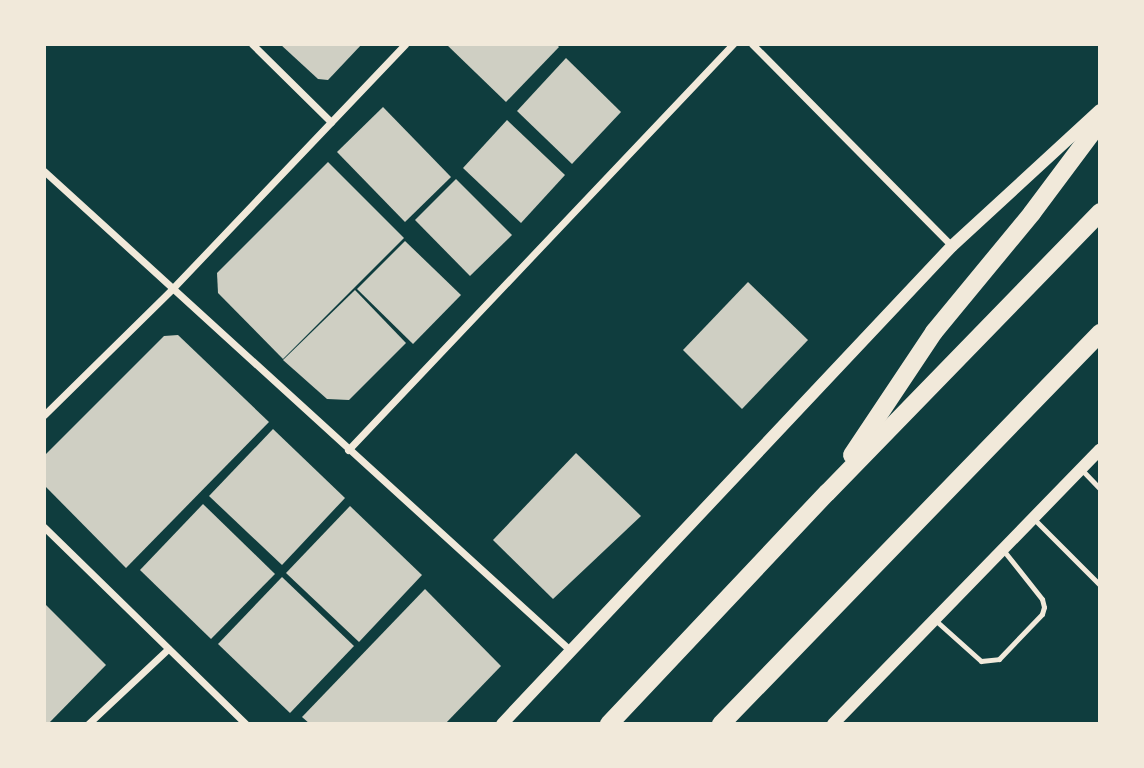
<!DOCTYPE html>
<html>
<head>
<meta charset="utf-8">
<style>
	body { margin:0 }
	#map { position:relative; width:1144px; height:768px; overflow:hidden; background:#0f3d3e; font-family:"Fira Sans",sans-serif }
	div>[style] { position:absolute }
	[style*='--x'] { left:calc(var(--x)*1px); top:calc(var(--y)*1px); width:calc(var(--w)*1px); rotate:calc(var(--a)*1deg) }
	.building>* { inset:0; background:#cfcfc3 }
	.service>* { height:5px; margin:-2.5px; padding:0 2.5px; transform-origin:2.5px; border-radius:2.5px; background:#f1e9da }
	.minor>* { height:7px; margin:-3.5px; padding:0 3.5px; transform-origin:3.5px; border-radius:3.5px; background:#f1e9da }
	.tertiary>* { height:12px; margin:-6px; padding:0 6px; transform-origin:6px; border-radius:6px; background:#f1e9da }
	.primary>* { height:18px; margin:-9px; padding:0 9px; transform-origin:9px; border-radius:9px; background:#f1e9da }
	span { translate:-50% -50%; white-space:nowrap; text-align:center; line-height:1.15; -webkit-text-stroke:5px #f1e9da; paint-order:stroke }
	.frame { position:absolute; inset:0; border:46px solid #f1e9da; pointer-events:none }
</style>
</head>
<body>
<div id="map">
	<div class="building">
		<i style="clip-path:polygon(280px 44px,362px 44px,328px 80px,318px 79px)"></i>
		<i style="clip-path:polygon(446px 44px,556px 44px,559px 47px,506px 102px)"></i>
		<i style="clip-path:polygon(566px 58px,621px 112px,572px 164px,517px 111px)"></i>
		<i style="clip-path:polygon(383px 107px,451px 177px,405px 222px,337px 152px)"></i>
		<i style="clip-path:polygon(507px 120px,565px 175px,521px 223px,463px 168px)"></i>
		<i style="clip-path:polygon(328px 162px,404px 238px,283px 359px,218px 293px,217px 273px)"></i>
		<i style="clip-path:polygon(456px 179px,512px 235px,470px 276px,415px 220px)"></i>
		<i style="clip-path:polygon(405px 241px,461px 295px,413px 344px,357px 289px)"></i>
		<i style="clip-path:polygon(748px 282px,808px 340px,742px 409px,683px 350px)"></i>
		<i style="clip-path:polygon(355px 290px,406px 343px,349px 400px,327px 399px,283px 360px)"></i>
		<i style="clip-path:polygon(178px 335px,269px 422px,126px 568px,44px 485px,44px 456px,164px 336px)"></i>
		<i style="clip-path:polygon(273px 429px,345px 498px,282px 565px,209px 496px)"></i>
		<i style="clip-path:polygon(576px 453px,641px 516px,553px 599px,493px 540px)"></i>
		<i style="clip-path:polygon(203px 504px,275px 574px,211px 639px,140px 570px)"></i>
		<i style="clip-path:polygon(350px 506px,422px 575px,359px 642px,286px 573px)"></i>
		<i style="clip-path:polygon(282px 577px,354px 646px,290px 713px,218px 644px)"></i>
		<i style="clip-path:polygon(425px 589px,501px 666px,445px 724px,310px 724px,302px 717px)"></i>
		<i style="clip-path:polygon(44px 603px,106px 665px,48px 724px,44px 724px)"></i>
	</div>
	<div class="service">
		<i style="--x:1081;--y:469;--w:28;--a:46"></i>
		<i style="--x:1033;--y:518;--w:95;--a:45"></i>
		<i style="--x:934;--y:619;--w:63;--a:41.8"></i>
		<i style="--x:981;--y:661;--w:18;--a:-6"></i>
		<i style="--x:999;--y:659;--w:62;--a:-46.3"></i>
		<i style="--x:1042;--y:614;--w:7;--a:-74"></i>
		<i style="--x:1044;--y:607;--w:8;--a:-104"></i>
		<i style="--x:1042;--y:599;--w:61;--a:-128.4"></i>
	</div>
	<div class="minor">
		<i style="--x:252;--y:44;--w:111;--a:44.6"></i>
		<i style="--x:752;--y:44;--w:284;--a:45.3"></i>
		<i style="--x:44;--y:171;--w:713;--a:42.33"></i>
		<i style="--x:44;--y:415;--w:180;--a:-44.5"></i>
		<i style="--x:172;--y:289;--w:338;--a:-46.4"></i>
		<i style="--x:348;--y:450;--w:560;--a:-46.52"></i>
		<i style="--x:44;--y:527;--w:282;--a:44.3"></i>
		<i style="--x:88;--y:724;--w:110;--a:-43.2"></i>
	</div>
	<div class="tertiary">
		<i style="--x:502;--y:724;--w:656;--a:-46.73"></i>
		<i style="--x:952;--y:246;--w:201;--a:-42.6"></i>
		<i style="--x:833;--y:724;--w:383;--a:-45.8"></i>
	</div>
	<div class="primary">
		<i style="--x:852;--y:455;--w:148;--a:-56.3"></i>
		<i style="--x:934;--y:332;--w:154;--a:-50.5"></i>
		<i style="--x:1032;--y:213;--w:114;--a:-53.2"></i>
		<i style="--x:609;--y:724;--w:318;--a:-46.7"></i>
		<i style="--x:827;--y:493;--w:392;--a:-45.8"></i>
		<i style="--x:721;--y:724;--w:545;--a:-45.89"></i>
	</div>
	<div class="frame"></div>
</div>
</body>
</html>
